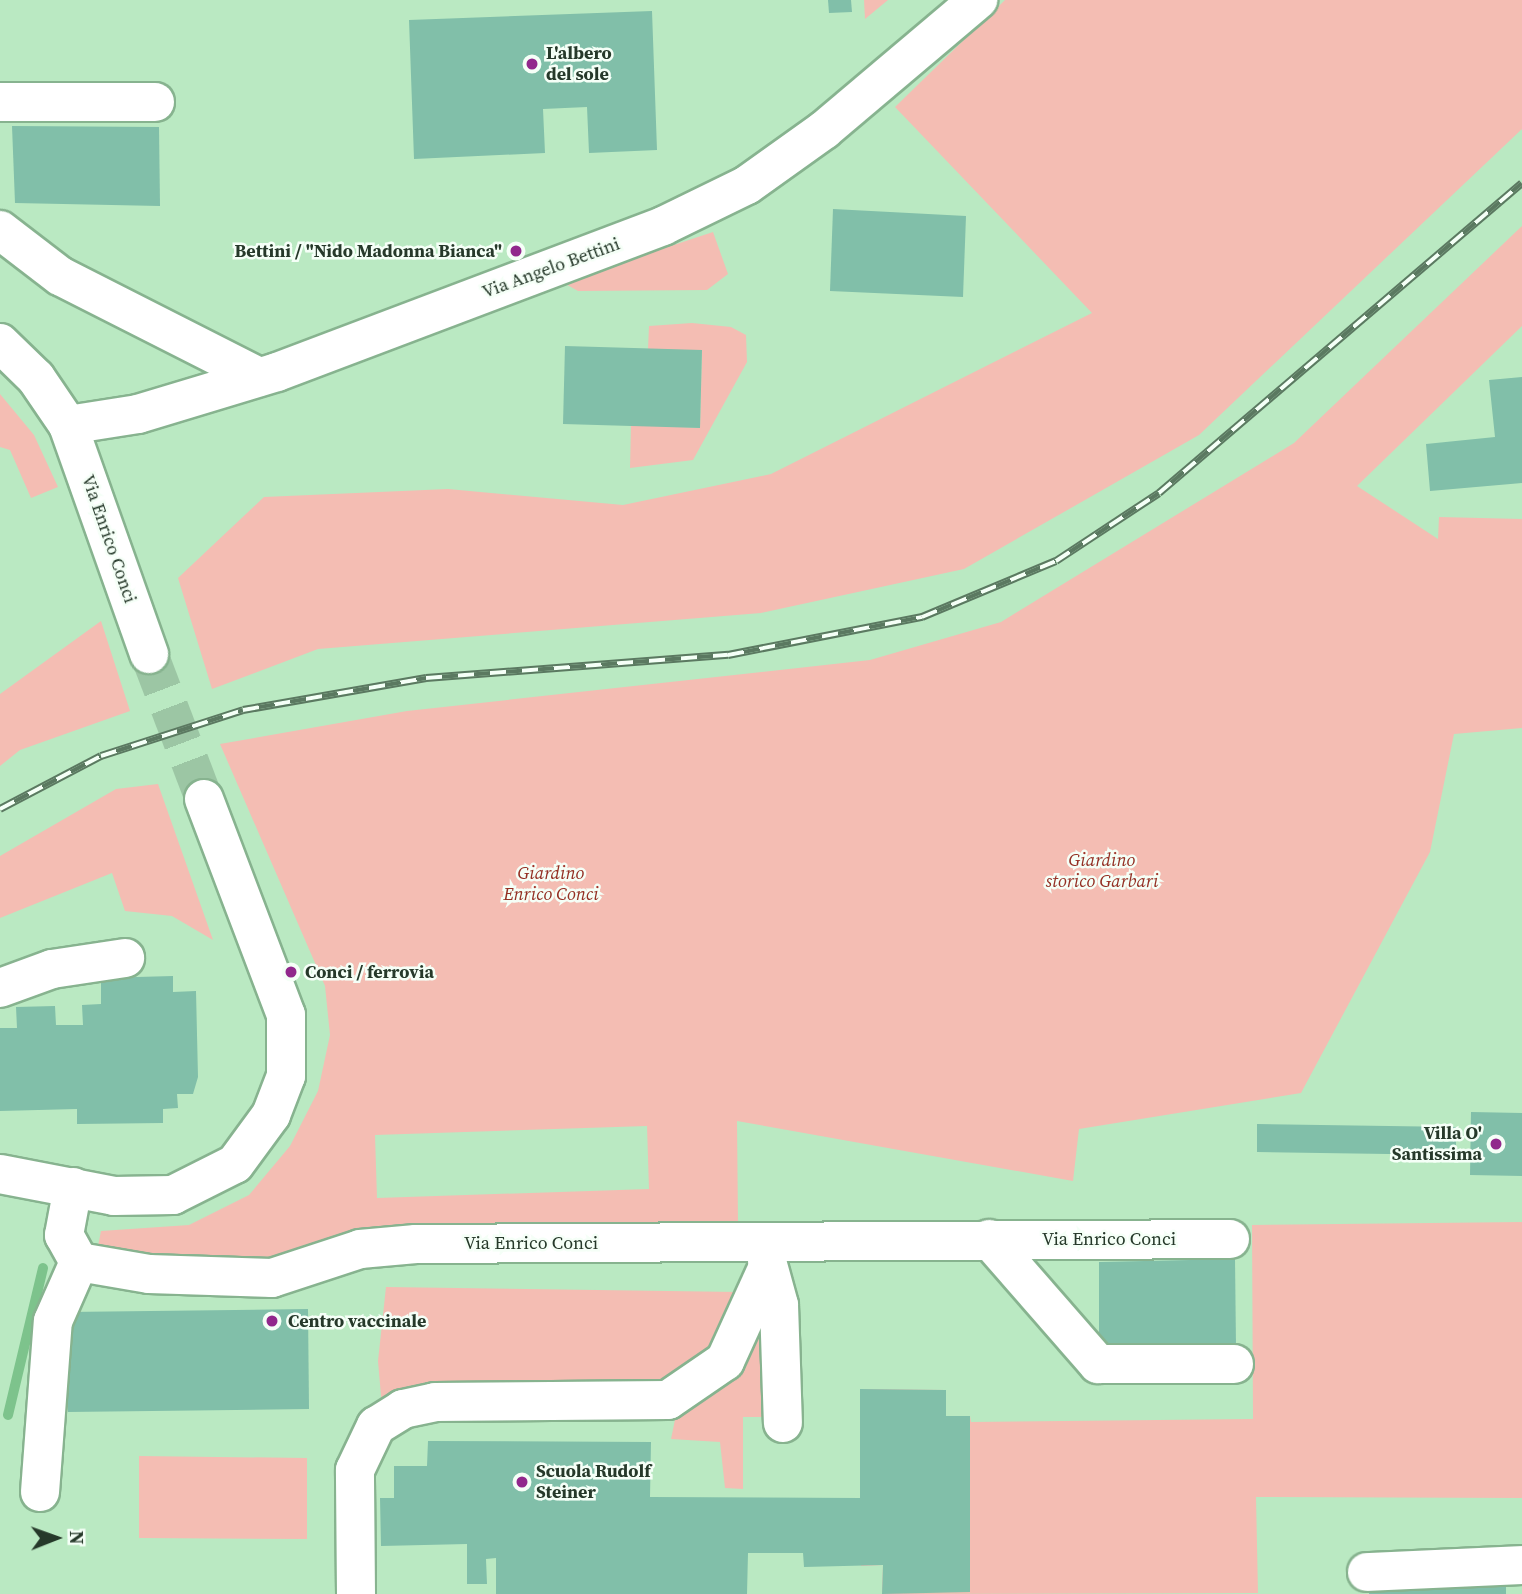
<!DOCTYPE html>
<html>
<head>
<meta charset="utf-8">
<style>
	body { margin:0 }
	#map { position:relative; width:1522px; height:1594px; overflow:hidden; background:#bae9c2; font-family:"Source Serif 4",serif }
	div>[style] { position:absolute }
	[style*='--x'] { left:calc(var(--x)*1px); top:calc(var(--y)*1px); width:calc(var(--w)*1px); rotate:calc(var(--a)*1deg) }
	.green>* { inset:0; background:#f4bdb3 }
	.stream>* { height:10px; margin:-5px; padding:0 5px; transform-origin:5px; border-radius:5px; background:#7dc38c }
	.building>* { inset:0; background:#81bfa9 }
	.major-tunnel>* { height:38px; margin-top:-19px; transform-origin:0; background:repeating-linear-gradient(90deg,#9cc6a4 0 38px,transparent 0 57px) }
	.roads { filter:drop-shadow(2px 0 #87b38f) drop-shadow(-2px 0 #87b38f) drop-shadow(0 2px #87b38f) drop-shadow(0 -2px #87b38f) }
	.minor>* { height:38px; margin:-19px; padding:0 19px; transform-origin:19px; border-radius:19px; background:#fff }
	.major>* { height:38px; margin:-19px; padding:0 19px; transform-origin:19px; border-radius:19px; background:#fff }
	.rail>* { height:8px; margin-top:-4px; transform-origin:0; background:repeating-linear-gradient(90deg,#f5fff7 0 16px,#5b7961 0 32px); box-sizing:border-box; border-block:2px solid #5b7961 }
	.dots>* { width:19px; height:19px; translate:-50% -50%; box-sizing:border-box; border:4px solid #f5fff7; border-radius:50% }
	span { translate:-50% -50%; white-space:nowrap; text-align:center; line-height:1.15; -webkit-text-stroke:5px #f5fff7; paint-order:stroke }
	.poi-label { font-size:18px; color:#26392a; font-weight:700 }
	.left { translate:0 -50%; text-align:left }
	.right { translate:-100% -50%; text-align:right }
	.street-label { font-size:18px; color:#26392a }
	.park-label { font-size:18px; color:#943024; font-style:italic }
	.north { position:absolute; left:21px; top:1503px; width:70px; height:70px; -webkit-text-stroke:5px #f5fff7; paint-order:stroke; rotate:89deg; font-size:19px; font-weight:700; line-height:28px; text-align:center; color:#26392a }
	.north::after { content:''; display:block; margin:auto; width:24px; height:32px; background:#26392a; clip-path:polygon(50% 0,100% 100%,50% 72%,0 100%) }
</style>
</head>
<body>
<div id="map">
	<div class="green">
		<i style="clip-path:polygon(864px 0,888px 0,865px 19px)"></i>
		<i style="clip-path:polygon(1005px 0,1522px 0,1522px 129px,1199px 435px,964px 569px,761px 613px,318px 649px,212px 689px,178px 578px,264px 497px,448px 489px,623px 505px,771px 474px,1092px 313px,895px 107px)"></i>
		<i style="clip-path:polygon(evenodd,1522px 226px,1522px 326px,1357px 486px,1438px 539px,1439px 517px,1522px 519px,1522px 728px,1454px 734px,1430px 852px,1301px 1093px,1079px 1129px,1073px 1181px,737px 1121px,738px 1223px,282px 1265px,96px 1256px,101px 1231px,189px 1225px,249px 1195px,290px 1146px,318px 1091px,330px 1035px,325px 986px,220px 744px,407px 711px,870px 660px,1001px 622px,1294px 443px,1522px 226px,647px 1126px,649px 1189px,377px 1198px,375px 1135px,647px 1126px)"></i>
		<i style="clip-path:polygon(713px 232px,728px 274px,707px 290px,578px 291px,562px 282px)"></i>
		<i style="clip-path:polygon(692px 323px,731px 327px,746px 335px,747px 362px,693px 460px,630px 468px,631px 424px,700px 428px,702px 351px,648px 349px,649px 326px)"></i>
		<i style="clip-path:polygon(0 394px,34px 435px,58px 487px,31px 498px,10px 450px,0 447px)"></i>
		<i style="clip-path:polygon(101px 621px,130px 711px,20px 750px,0 766px,0 694px)"></i>
		<i style="clip-path:polygon(158px 784px,213px 940px,172px 916px,125px 911px,112px 873px,0 918px,0 856px,116px 789px)"></i>
		<i style="clip-path:polygon(1522px 1222px,1522px 1498px,1256px 1497px,1258px 1593px,882px 1594px,883px 1565px,861px 1566px,860px 1389px,946px 1390px,946px 1416px,970px 1416px,971px 1422px,1253px 1419px,1252px 1225px)"></i>
		<i style="clip-path:polygon(386px 1287px,738px 1292px,724px 1347px,674px 1388px,382px 1407px,378px 1361px)"></i>
		<i style="clip-path:polygon(765px 1314px,764px 1417px,743px 1417px,743px 1489px,725px 1488px,720px 1442px,671px 1439px,677px 1410px)"></i>
		<i style="clip-path:polygon(139px 1456px,307px 1458px,307px 1539px,139px 1538px)"></i>
	</div>
	<div class="stream">
		<i style="--x:8;--y:1415;--w:151;--a:-76.6"></i>
	</div>
	<div class="building">
		<i style="clip-path:polygon(828px 0,851px 0,852px 12px,829px 13px)"></i>
		<i style="clip-path:polygon(652px 11px,657px 150px,589px 153px,587px 107px,543px 109px,545px 153px,414px 159px,409px 20px)"></i>
		<i style="clip-path:polygon(12px 126px,159px 127px,160px 206px,15px 203px)"></i>
		<i style="clip-path:polygon(833px 209px,966px 216px,963px 297px,830px 291px)"></i>
		<i style="clip-path:polygon(565px 346px,702px 350px,700px 428px,563px 424px)"></i>
		<i style="clip-path:polygon(1522px 377px,1522px 483px,1430px 491px,1426px 444px,1495px 437px,1489px 380px)"></i>
		<i style="clip-path:polygon(173px 976px,173px 992px,196px 991px,198px 1077px,193px 1094px,177px 1094px,178px 1108px,163px 1109px,163px 1123px,77px 1124px,77px 1109px,0 1111px,0 1028px,17px 1028px,16px 1007px,55px 1006px,56px 1025px,83px 1025px,82px 1005px,101px 1004px,101px 978px)"></i>
		<i style="clip-path:polygon(1471px 1112px,1522px 1113px,1522px 1176px,1470px 1175px)"></i>
		<i style="clip-path:polygon(1257px 1124px,1456px 1127px,1456px 1155px,1257px 1152px)"></i>
		<i style="clip-path:polygon(1235px 1259px,1236px 1347px,1099px 1347px,1099px 1262px)"></i>
		<i style="clip-path:polygon(308px 1309px,309px 1409px,68px 1412px,67px 1312px)"></i>
		<i style="clip-path:polygon(860px 1389px,946px 1390px,946px 1416px,970px 1416px,970px 1592px,882px 1594px,883px 1565px,804px 1567px,803px 1553px,748px 1553px,747px 1594px,496px 1594px,496px 1558px,486px 1559px,487px 1584px,467px 1584px,467px 1544px,381px 1546px,380px 1498px,394px 1498px,394px 1466px,427px 1466px,428px 1441px,651px 1442px,650px 1497px,860px 1498px)"></i>
		<i style="clip-path:polygon(1369px 1584px,1506px 1584px,1506px 1594px,1369px 1594px)"></i>
	</div>
	<div class="major-tunnel">
		<i style="--x:149;--y:654;--w:155;--a:69.2"></i>
	</div>
	<div class="roads">
		<div class="minor">
			<i style="--x:0;--y:102;--w:155;--a:0"></i>
			<i style="--x:0;--y:230;--w:76;--a:37.5"></i>
			<i style="--x:60;--y:276;--w:223;--a:26.9"></i>
			<i style="--x:68;--y:425;--w:71;--a:-8.9"></i>
			<i style="--x:138;--y:414;--w:145;--a:-16.8"></i>
			<i style="--x:277;--y:372;--w:413;--a:-20.7"></i>
			<i style="--x:663;--y:226;--w:93;--a:-26"></i>
			<i style="--x:747;--y:185;--w:95;--a:-35.5"></i>
			<i style="--x:824;--y:130;--w:202;--a:-40.2"></i>
			<i style="--x:0;--y:988;--w:55;--a:-20.1"></i>
			<i style="--x:52;--y:969;--w:74;--a:-8.6"></i>
			<i style="--x:73;--y:1187;--w:49;--a:100.6"></i>
			<i style="--x:64;--y:1235;--w:31;--a:61"></i>
			<i style="--x:79;--y:1262;--w:71;--a:9.7"></i>
			<i style="--x:149;--y:1274;--w:123;--a:1.9"></i>
			<i style="--x:272;--y:1278;--w:93;--a:-18.2"></i>
			<i style="--x:360;--y:1249;--w:56;--a:-5.1"></i>
			<i style="--x:416;--y:1244;--w:814;--a:-0.35"></i>
			<i style="--x:989;--y:1239;--w:166;--a:48.9"></i>
			<i style="--x:1098;--y:1364;--w:136;--a:0"></i>
			<i style="--x:767;--y:1261;--w:46;--a:74.7"></i>
			<i style="--x:779;--y:1305;--w:118;--a:88.1"></i>
			<i style="--x:40;--y:1492;--w:171;--a:-85.7"></i>
			<i style="--x:53;--y:1321;--w:64;--a:-66.2"></i>
			<i style="--x:1367;--y:1572;--w:155;--a:-2.6"></i>
			<i style="--x:356;--y:1594;--w:124;--a:-90.5"></i>
			<i style="--x:355;--y:1470;--w:49;--a:-64.5"></i>
			<i style="--x:376;--y:1426;--w:32;--a:-32"></i>
			<i style="--x:403;--y:1409;--w:33;--a:-12"></i>
			<i style="--x:435;--y:1402;--w:233;--a:-0.5"></i>
			<i style="--x:668;--y:1400;--w:69;--a:-34.4"></i>
			<i style="--x:725;--y:1361;--w:99;--a:-65.5"></i>
		</div>
		<div class="major">
			<i style="--x:0;--y:343;--w:50;--a:44.2"></i>
			<i style="--x:36;--y:378;--w:57;--a:55.8"></i>
			<i style="--x:68;--y:425;--w:243;--a:70.5"></i>
			<i style="--x:0;--y:1174;--w:116;--a:10.9"></i>
			<i style="--x:114;--y:1196;--w:59;--a:-1"></i>
			<i style="--x:173;--y:1195;--w:69;--a:-26.6"></i>
			<i style="--x:235;--y:1164;--w:61;--a:-53.7"></i>
			<i style="--x:271;--y:1115;--w:42;--a:-69"></i>
			<i style="--x:286;--y:1076;--w:61;--a:-90"></i>
			<i style="--x:286;--y:1015;--w:231;--a:-110.8"></i>
		</div>
	</div>
	<div class="rail">
		<i style="--x:0;--y:809;--w:114;--a:-27.7"></i>
		<i style="--x:101;--y:756;--w:149;--a:-17.9"></i>
		<i style="--x:243;--y:710;--w:186;--a:-9.9"></i>
		<i style="--x:426;--y:678;--w:303;--a:-4.4"></i>
		<i style="--x:728;--y:655;--w:198;--a:-11.1"></i>
		<i style="--x:922;--y:617;--w:145;--a:-22.7"></i>
		<i style="--x:1056;--y:561;--w:123;--a:-33.4"></i>
		<i style="--x:1159;--y:493;--w:477;--a:-40.5"></i>
	</div>
	<div class="dots">
		<i style="left:532px;top:64px;background:#91288c"></i>
		<i style="left:516px;top:251px;background:#91288c"></i>
		<i style="left:291px;top:972px;background:#91288c"></i>
		<i style="left:1496px;top:1144px;background:#91288c"></i>
		<i style="left:272px;top:1321px;background:#91288c"></i>
		<i style="left:522px;top:1482px;background:#91288c"></i>
	</div>
	<div class="poi-label">
		<span class="left" style="left:546px;top:64px">L'albero<br>del sole</span>
		<span class="right" style="left:502px;top:251px">Bettini / "Nido Madonna Bianca"</span>
		<span class="left" style="left:305px;top:972px">Conci / ferrovia</span>
		<span class="right" style="left:1482px;top:1144px">Villa O'<br>Santissima</span>
		<span class="left" style="left:288px;top:1321px">Centro vaccinale</span>
		<span class="left" style="left:536px;top:1482px">Scuola Rudolf<br>Steiner</span>
	</div>
	<div class="street-label">
		<span style="left:551px;top:268px;rotate:-20deg">Via Angelo Bettini</span>
		<span style="left:109px;top:539px;rotate:71deg">Via Enrico Conci</span>
		<span style="left:1109px;top:1239px">Via Enrico Conci</span>
		<span style="left:531px;top:1243px">Via Enrico Conci</span>
	</div>
	<div class="park-label">
		<span style="left:1102px;top:871px">Giardino<br>storico Garbari</span>
		<span style="left:551px;top:884px">Giardino<br>Enrico Conci</span>
	</div>
	<div class="north">N</div>
</div>
</body>
</html>
